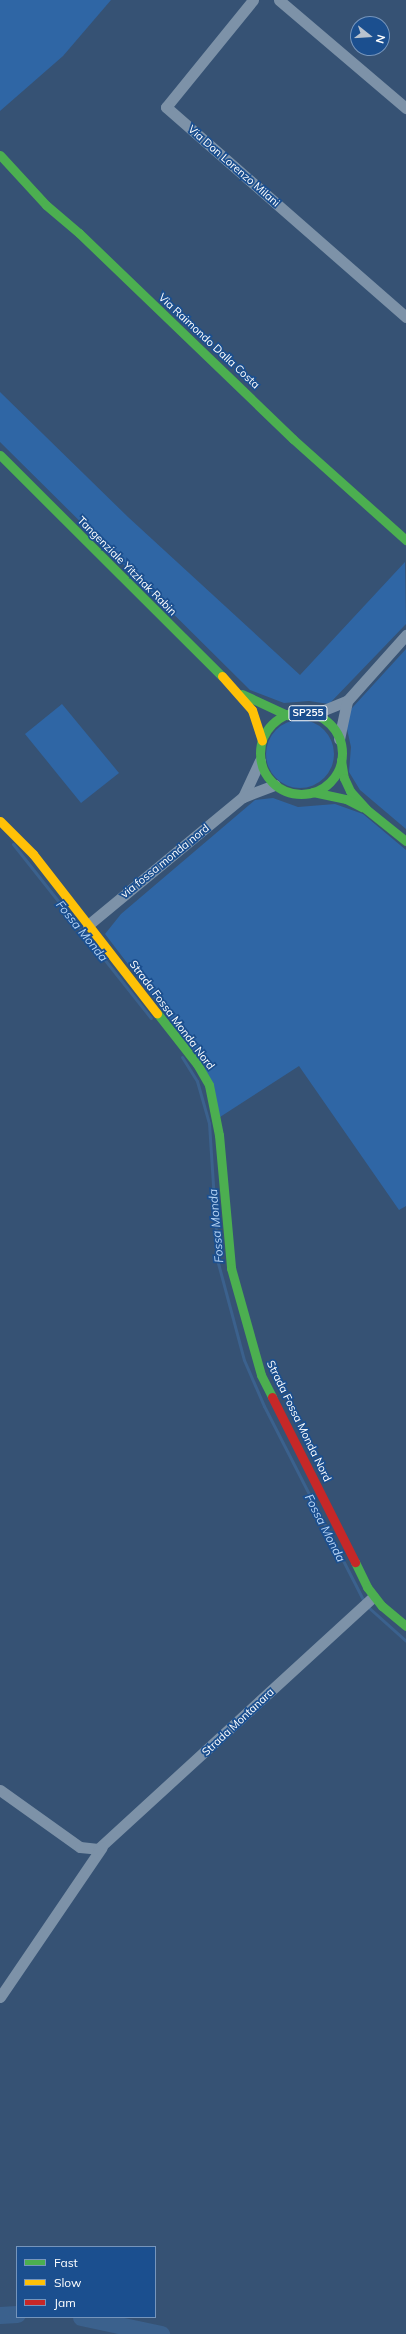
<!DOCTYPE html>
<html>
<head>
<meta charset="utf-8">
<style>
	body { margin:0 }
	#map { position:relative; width:406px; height:2334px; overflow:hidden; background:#365274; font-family:Mulish,sans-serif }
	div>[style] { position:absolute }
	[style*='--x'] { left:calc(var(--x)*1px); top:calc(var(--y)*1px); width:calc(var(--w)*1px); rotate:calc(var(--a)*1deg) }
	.green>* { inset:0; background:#2f66a5 }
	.round { border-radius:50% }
	.stream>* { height:3px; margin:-1.5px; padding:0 1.5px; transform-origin:1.5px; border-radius:1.5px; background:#3b618d }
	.river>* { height:17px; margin:-8.5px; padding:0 8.5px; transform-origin:8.5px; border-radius:8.5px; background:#3b618d }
	.street>* { height:11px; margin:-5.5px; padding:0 5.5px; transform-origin:5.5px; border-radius:5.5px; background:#7d92a8 }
	.fast>* { height:9px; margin:-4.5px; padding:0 4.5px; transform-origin:4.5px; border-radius:4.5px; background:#4caf50 }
	.fast>.ring { margin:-4.5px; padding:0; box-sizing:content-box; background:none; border:9px solid #4caf50; border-radius:50% }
	.slow>* { height:9px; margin:-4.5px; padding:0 4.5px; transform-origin:4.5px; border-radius:4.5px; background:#ffc107 }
	.jam>* { height:9px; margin:-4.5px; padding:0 4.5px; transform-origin:4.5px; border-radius:4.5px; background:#c62828 }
	span { translate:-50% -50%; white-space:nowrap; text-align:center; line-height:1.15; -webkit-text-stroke:3.5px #1b4f8f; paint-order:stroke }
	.shield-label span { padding:1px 3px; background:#1b4f8f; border:1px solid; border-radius:3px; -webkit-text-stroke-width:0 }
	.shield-label { font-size:10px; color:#fff; font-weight:700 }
	.street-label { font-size:11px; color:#fff }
	.water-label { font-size:12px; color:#b5d3f5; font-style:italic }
	.legend { position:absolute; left:16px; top:2246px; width:140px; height:72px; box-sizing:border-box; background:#1b4f8f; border:1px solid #7695bc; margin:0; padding:5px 7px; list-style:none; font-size:12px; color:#fff }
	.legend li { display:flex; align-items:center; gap:8px; height:20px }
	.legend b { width:20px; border:1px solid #7695bc }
	.north { position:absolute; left:350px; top:16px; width:40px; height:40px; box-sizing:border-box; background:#1b4f8f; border:1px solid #7695bc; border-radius:50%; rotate:107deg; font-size:11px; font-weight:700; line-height:16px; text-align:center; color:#fff }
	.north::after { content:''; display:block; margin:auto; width:14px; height:18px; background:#b9c2ce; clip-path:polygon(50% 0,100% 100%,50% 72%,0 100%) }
</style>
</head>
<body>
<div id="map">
	<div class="green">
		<i style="clip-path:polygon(0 0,111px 0,63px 56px,0 111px)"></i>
		<i style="clip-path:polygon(0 392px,128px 517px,300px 675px,405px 562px,406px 624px,329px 704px,309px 701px,284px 703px,250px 690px,0 442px)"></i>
		<i style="clip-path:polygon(406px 649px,406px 829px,360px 790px,349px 772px,351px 747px,345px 720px,352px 708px)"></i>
		<i style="clip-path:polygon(62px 704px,119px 773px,81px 803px,25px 734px)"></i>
		<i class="round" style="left:266px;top:720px;width:68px;height:68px"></i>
		<i style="clip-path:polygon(273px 798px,298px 807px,335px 804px,363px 814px,406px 850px,406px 1206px,399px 1210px,299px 1066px,220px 1117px,204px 1064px,105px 934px,121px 914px,255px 800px)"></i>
	</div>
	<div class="stream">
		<i style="--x:13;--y:844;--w:222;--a:51.6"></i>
		<i style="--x:182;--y:1057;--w:28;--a:58"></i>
		<i style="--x:197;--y:1081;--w:44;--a:74.1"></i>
		<i style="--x:209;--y:1123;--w:140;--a:86.3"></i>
		<i style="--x:218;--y:1263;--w:100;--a:75"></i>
		<i style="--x:244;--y:1360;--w:50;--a:66.5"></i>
		<i style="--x:264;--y:1406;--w:219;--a:62.9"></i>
		<i style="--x:367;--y:1606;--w:52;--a:41.9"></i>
	</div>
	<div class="river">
		<i style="--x:0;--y:2315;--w:17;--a:-3"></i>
		<i style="--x:81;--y:2317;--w:82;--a:12"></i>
	</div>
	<div class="street">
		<i style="--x:253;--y:0;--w:138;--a:129.1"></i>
		<i style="--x:166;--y:107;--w:319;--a:41.2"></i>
		<i style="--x:279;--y:0;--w:167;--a:40.4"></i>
		<i style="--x:314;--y:714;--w:35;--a:-22"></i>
		<i style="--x:347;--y:701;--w:89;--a:-48.2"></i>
		<i style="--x:339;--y:739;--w:39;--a:-78"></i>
		<i style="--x:243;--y:797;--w:40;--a:-65"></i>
		<i style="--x:88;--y:925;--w:201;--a:-39.6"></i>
		<i style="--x:243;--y:797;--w:34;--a:-21"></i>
		<i style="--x:0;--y:1790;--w:98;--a:35.5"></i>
		<i style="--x:80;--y:1847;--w:18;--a:6"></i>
		<i style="--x:98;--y:1849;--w:373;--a:-42.5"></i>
		<i style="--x:0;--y:1997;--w:181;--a:-55.8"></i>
	</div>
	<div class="fast">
		<i style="--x:0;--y:155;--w:68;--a:47.4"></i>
		<i style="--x:46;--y:205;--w:43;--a:40.3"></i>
		<i style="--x:79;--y:233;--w:297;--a:43.9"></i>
		<i style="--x:293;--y:439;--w:152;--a:41.8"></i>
		<i style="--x:0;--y:455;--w:313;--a:44.9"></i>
		<i style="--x:242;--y:694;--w:50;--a:25"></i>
		<i class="ring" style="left:260px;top:712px;width:73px;height:73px"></i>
		<i style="--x:341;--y:760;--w:18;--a:81"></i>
		<i style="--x:344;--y:778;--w:14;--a:65"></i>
		<i style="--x:350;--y:791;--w:24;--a:48"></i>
		<i style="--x:366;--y:809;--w:51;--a:38.7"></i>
		<i style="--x:313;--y:792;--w:34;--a:12"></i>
		<i style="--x:346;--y:799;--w:18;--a:27"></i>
		<i style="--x:157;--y:1013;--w:65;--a:51.9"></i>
		<i style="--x:197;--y:1064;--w:24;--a:60"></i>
		<i style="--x:209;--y:1085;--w:51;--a:78.7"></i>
		<i style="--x:219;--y:1135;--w:134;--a:84.8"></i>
		<i style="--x:231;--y:1268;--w:111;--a:74.3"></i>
		<i style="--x:261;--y:1375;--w:25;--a:63"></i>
		<i style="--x:355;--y:1562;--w:28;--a:64"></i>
		<i style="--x:367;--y:1587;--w:24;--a:52"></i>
		<i style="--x:382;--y:1606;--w:31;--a:40"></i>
	</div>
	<div class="slow">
		<i style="--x:222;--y:676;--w:45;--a:48.6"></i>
		<i style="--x:252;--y:710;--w:32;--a:72"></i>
		<i style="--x:0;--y:821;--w:47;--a:45"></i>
		<i style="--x:33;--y:854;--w:202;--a:52.1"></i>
	</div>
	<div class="jam">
		<i style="--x:272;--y:1397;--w:185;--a:63.3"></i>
	</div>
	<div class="shield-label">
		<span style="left:308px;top:713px">SP255</span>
	</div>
	<div class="street-label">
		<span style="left:234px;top:166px;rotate:41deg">Via Don Lorenzo Milani</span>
		<span style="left:209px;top:341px;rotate:43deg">Via Raimondo Dalla Costa</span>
		<span style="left:127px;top:566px;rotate:45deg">Tangenziale Yitzhak Rabin</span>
		<span style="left:165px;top:861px;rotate:-39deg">via fossa monda nord</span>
		<span style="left:172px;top:1015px;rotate:53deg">Strada Fossa Monda Nord</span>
		<span style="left:299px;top:1421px;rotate:64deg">Strada Fossa Monda Nord</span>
		<span style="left:238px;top:1722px;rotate:-43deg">Strada Montanara</span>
	</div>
	<div class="water-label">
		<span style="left:82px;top:931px;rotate:51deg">Fossa Monda</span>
		<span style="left:216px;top:1226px;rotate:-95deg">Fossa Monda</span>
		<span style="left:325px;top:1528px;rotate:63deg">Fossa Monda</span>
	</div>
	<ul class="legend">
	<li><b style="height:5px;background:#4caf50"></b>Fast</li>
	<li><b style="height:5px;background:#ffc107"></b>Slow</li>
	<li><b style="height:5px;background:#c62828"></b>Jam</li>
	</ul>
	<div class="north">N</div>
</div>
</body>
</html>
